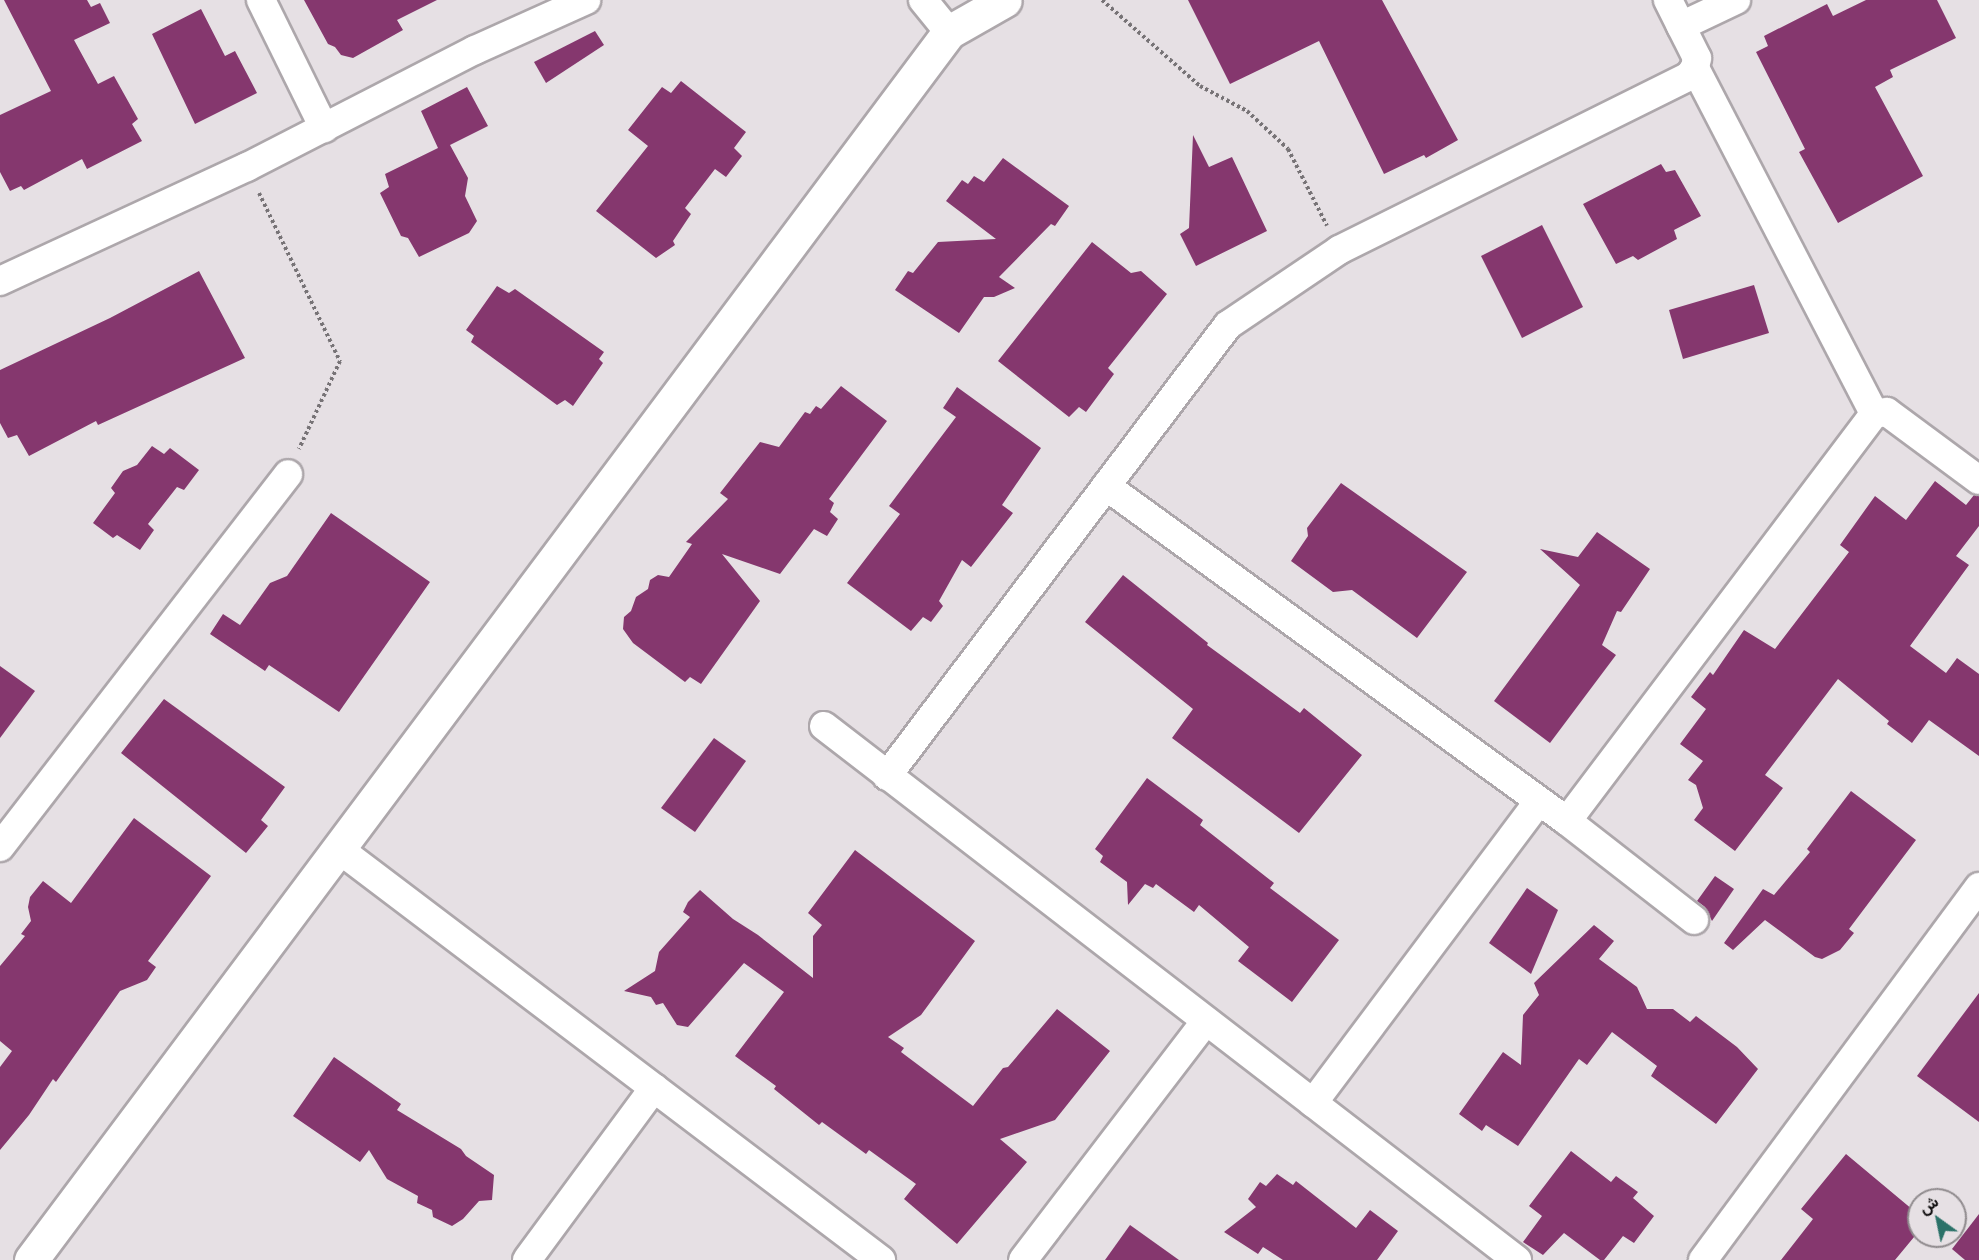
<!DOCTYPE html>
<html>
<head>
<meta charset="utf-8">
<style>
	body { margin:0 }
	#map { position:relative; width:1979px; height:1260px; overflow:hidden; background:#e6e0e4; font-family:Quicksand,Vazirmatn,sans-serif }
	div>[style] { position:absolute }
	[style*='--x'] { left:calc(var(--x)*1px); top:calc(var(--y)*1px); width:calc(var(--w)*1px); rotate:calc(var(--a)*1deg) }
	.building>* { inset:0; background:#85376e }
	.path>* { height:4px; margin-top:-2px; transform-origin:0; background:repeating-linear-gradient(90deg,#777376 0 3px,transparent 0 6px) }
	.roads { filter:drop-shadow(2px 0 #ada7ab) drop-shadow(-2px 0 #ada7ab) drop-shadow(0 2px #ada7ab) drop-shadow(0 -2px #ada7ab) }
	.minor>* { height:28px; margin:-14px; padding:0 14px; transform-origin:14px; border-radius:14px; background:#fff }
	.tertiary>* { height:33px; margin:-16.5px; padding:0 16.5px; transform-origin:16.5px; border-radius:16.5px; background:#fff }
	span { translate:-50% -50%; white-space:nowrap; text-align:center; line-height:1.15; -webkit-text-stroke:6px #e6e0e4; paint-order:stroke }
	.north { position:absolute; left:1907px; top:1188px; width:60px; height:60px; box-sizing:border-box; background:#e6e0e4; border:2px solid #908b8e; border-radius:50%; rotate:327deg; font-size:16px; font-weight:700; line-height:24px; text-align:center; color:#0e0c0d }
	.north::after { content:''; display:block; margin:auto; width:21px; height:27px; background:#2a7168; clip-path:polygon(50% 0,100% 100%,50% 72%,0 100%) }
</style>
</head>
<body>
<div id="map">
	<div class="building">
		<i style="clip-path:polygon(4px 0,87px 0,91px 7px,100px 3px,110px 23px,74px 40px,98px 84px,114px 76px,138px 119px,132px 124px,142px 141px,87px 169px,82px 159px,24px 190px,21px 186px,10px 191px,0 172px,0 115px,51px 91px)"></i>
		<i style="clip-path:polygon(304px 0,437px 0,397px 20px,403px 30px,353px 58px,341px 55px,335px 47px,328px 44px)"></i>
		<i style="clip-path:polygon(1188px 0,1382px 0,1458px 140px,1426px 158px,1424px 155px,1384px 174px,1319px 41px,1230px 84px)"></i>
		<i style="clip-path:polygon(1866px 0,1937px 0,1956px 38px,1890px 70px,1893px 77px,1875px 87px,1923px 176px,1838px 223px,1799px 152px,1805px 149px,1756px 52px,1768px 46px,1764px 36px,1827px 4px,1833px 16px)"></i>
		<i style="clip-path:polygon(201px 9px,225px 56px,235px 51px,257px 93px,195px 124px,152px 34px)"></i>
		<i style="clip-path:polygon(595px 31px,604px 45px,546px 83px,534px 62px)"></i>
		<i style="clip-path:polygon(681px 81px,746px 132px,734px 148px,742px 156px,726px 177px,715px 169px,685px 208px,691px 214px,673px 241px,675px 245px,656px 258px,596px 211px,648px 146px,628px 130px,662px 87px,671px 93px)"></i>
		<i style="clip-path:polygon(467px 87px,488px 126px,450px 145px,468px 178px,465px 196px,477px 221px,469px 233px,419px 257px,408px 238px,401px 236px,380px 193px,389px 187px,385px 174px,438px 148px,421px 111px)"></i>
		<i style="clip-path:polygon(1193px 135px,1209px 167px,1232px 157px,1267px 231px,1196px 266px,1180px 234px,1189px 228px)"></i>
		<i style="clip-path:polygon(1003px 158px,1069px 206px,1055px 226px,1051px 224px,999px 277px,1015px 288px,994px 297px,984px 297px,959px 333px,895px 290px,908px 271px,913px 273px,938px 242px,996px 239px,946px 201px,962px 180px,968px 184px,974px 176px,984px 182px)"></i>
		<i style="clip-path:polygon(1661px 164px,1666px 172px,1675px 170px,1701px 216px,1674px 230px,1677px 239px,1638px 260px,1633px 256px,1616px 264px,1583px 204px)"></i>
		<i style="clip-path:polygon(1542px 225px,1583px 307px,1522px 338px,1481px 256px)"></i>
		<i style="clip-path:polygon(1092px 242px,1131px 273px,1141px 271px,1167px 294px,1108px 368px,1114px 374px,1086px 412px,1079px 407px,1069px 417px,998px 361px)"></i>
		<i style="clip-path:polygon(199px 271px,245px 358px,98px 425px,96px 421px,29px 456px,17px 435px,8px 438px,0 423px,0 370px,110px 318px)"></i>
		<i style="clip-path:polygon(1754px 285px,1769px 333px,1683px 359px,1669px 310px)"></i>
		<i style="clip-path:polygon(497px 286px,509px 293px,515px 289px,604px 352px,599px 359px,603px 363px,573px 406px,565px 400px,557px 405px,471px 342px,474px 336px,466px 330px)"></i>
		<i style="clip-path:polygon(841px 386px,887px 421px,829px 499px,834px 503px,830px 512px,838px 519px,827px 536px,814px 529px,780px 574px,722px 554px,760px 601px,701px 684px,690px 677px,685px 682px,633px 643px,623px 629px,624px 617px,631px 611px,636px 597px,648px 589px,650px 580px,658px 575px,669px 577px,692px 544px,686px 542px,728px 499px,720px 493px,760px 442px,779px 447px,805px 412px,810px 414px,816px 406px,821px 409px)"></i>
		<i style="clip-path:polygon(957px 387px,1041px 448px,1002px 505px,1013px 513px,971px 567px,962px 560px,939px 601px,943px 606px,931px 622px,923px 617px,911px 631px,847px 583px,900px 514px,889px 506px,956px 417px,943px 408px)"></i>
		<i style="clip-path:polygon(152px 446px,164px 454px,170px 448px,199px 470px,184px 490px,177px 487px,148px 524px,154px 530px,140px 550px,117px 535px,113px 538px,93px 523px,115px 493px,111px 488px,123px 471px,137px 465px)"></i>
		<i style="clip-path:polygon(1935px 481px,1966px 505px,1974px 495px,1979px 496px,1979px 526px,1956px 556px,1969px 565px,1910px 646px,1946px 673px,1957px 658px,1979px 674px,1979px 756px,1929px 720px,1912px 743px,1887px 724px,1889px 721px,1838px 679px,1765px 775px,1783px 788px,1735px 851px,1694px 820px,1703px 808px,1696px 785px,1688px 780px,1703px 761px,1680px 744px,1706px 709px,1691px 697px,1710px 672px,1713px 675px,1744px 630px,1775px 649px,1849px 552px,1840px 545px,1875px 496px,1906px 520px)"></i>
		<i style="clip-path:polygon(1341px 483px,1467px 572px,1417px 638px,1352px 590px,1333px 592px,1291px 561px,1308px 536px,1307px 528px)"></i>
		<i style="clip-path:polygon(331px 513px,430px 582px,339px 712px,269px 665px,265px 671px,210px 634px,223px 614px,240px 625px,270px 583px,287px 576px)"></i>
		<i style="clip-path:polygon(1597px 532px,1650px 569px,1621px 612px,1617px 611px,1602px 645px,1616px 655px,1550px 743px,1494px 701px,1580px 585px,1540px 549px,1578px 557px)"></i>
		<i style="clip-path:polygon(1123px 575px,1208px 643px,1207px 645px,1300px 713px,1304px 708px,1362px 755px,1299px 833px,1172px 738px,1193px 709px,1085px 622px)"></i>
		<i style="clip-path:polygon(0 666px,35px 691px,0 738px)"></i>
		<i style="clip-path:polygon(164px 699px,285px 787px,261px 820px,268px 826px,246px 853px,121px 753px)"></i>
		<i style="clip-path:polygon(714px 738px,746px 761px,695px 832px,661px 808px)"></i>
		<i style="clip-path:polygon(1147px 778px,1203px 820px,1200px 825px,1274px 883px,1270px 888px,1339px 940px,1292px 1002px,1238px 961px,1249px 947px,1199px 905px,1194px 912px,1156px 884px,1153px 888px,1145px 884px,1128px 905px,1127px 882px,1100px 862px,1103px 856px,1095px 849px)"></i>
		<i style="clip-path:polygon(1851px 791px,1916px 840px,1849px 929px,1854px 933px,1840px 950px,1822px 959px,1815px 957px,1765px 920px,1733px 950px,1724px 943px,1763px 889px,1774px 895px,1810px 852px,1807px 849px)"></i>
		<i style="clip-path:polygon(134px 818px,211px 876px,148px 961px,156px 967px,147px 980px,120px 991px,56px 1082px,53px 1079px,29px 1115px,0 1150px,0 1067px,12px 1051px,0 1041px,0 966px,25px 936px,21px 934px,31px 921px,28px 907px,30px 897px,43px 881px,71px 903px)"></i>
		<i style="clip-path:polygon(855px 850px,975px 941px,921px 1015px,888px 1037px,904px 1048px,901px 1052px,973px 1106px,1003px 1068px,1008px 1067px,1057px 1009px,1110px 1051px,1055px 1120px,1000px 1139px,1027px 1162px,957px 1244px,904px 1199px,916px 1184px,869px 1150px,866px 1154px,822px 1122px,819px 1125px,774px 1089px,776px 1086px,735px 1056px,784px 992px,744px 963px,688px 1027px,677px 1025px,663px 1003px,656px 1005px,651px 997px,624px 991px,655px 971px,659px 952px,690px 917px,683px 912px,688px 902px,700px 890px,733px 919px,758px 935px,813px 978px,813px 936px,822px 925px,808px 913px)"></i>
		<i style="clip-path:polygon(1715px 876px,1734px 889px,1712px 921px,1705px 907px,1697px 901px)"></i>
		<i style="clip-path:polygon(1527px 888px,1558px 910px,1531px 974px,1489px 943px)"></i>
		<i style="clip-path:polygon(1594px 925px,1614px 941px,1599px 959px,1637px 987px,1647px 1009px,1673px 1009px,1690px 1022px,1696px 1016px,1737px 1047px,1758px 1069px,1716px 1124px,1651px 1076px,1657px 1066px,1612px 1032px,1587px 1065px,1579px 1059px,1518px 1146px,1486px 1125px,1482px 1131px,1459px 1114px,1503px 1052px,1521px 1065px,1523px 1015px,1539px 995px,1534px 983px)"></i>
		<i style="clip-path:polygon(1979px 993px,1979px 1122px,1917px 1076px)"></i>
		<i style="clip-path:polygon(334px 1057px,401px 1104px,397px 1110px,461px 1149px,466px 1156px,494px 1175px,492px 1200px,479px 1201px,463px 1219px,452px 1226px,433px 1217px,432px 1210px,417px 1203px,418px 1196px,387px 1179px,369px 1150px,360px 1162px,293px 1116px)"></i>
		<i style="clip-path:polygon(1571px 1151px,1611px 1182px,1616px 1176px,1638px 1192px,1633px 1198px,1654px 1216px,1634px 1243px,1623px 1236px,1604px 1260px,1600px 1260px,1564px 1233px,1543px 1255px,1523px 1242px,1542px 1216px,1529px 1206px)"></i>
		<i style="clip-path:polygon(1846px 1154px,1919px 1215px,1919px 1231px,1895px 1260px,1781px 1260px,1813px 1219px,1801px 1209px)"></i>
		<i style="clip-path:polygon(1277px 1174px,1293px 1185px,1296px 1181px,1356px 1228px,1370px 1210px,1398px 1231px,1377px 1260px,1283px 1260px,1263px 1247px,1258px 1254px,1224px 1232px,1256px 1207px,1248px 1199px,1260px 1182px,1266px 1186px)"></i>
		<i style="clip-path:polygon(1979px 1214px,1979px 1260px,1965px 1260px,1952px 1249px)"></i>
		<i style="clip-path:polygon(1130px 1225px,1179px 1260px,1105px 1260px)"></i>
	</div>
	<div class="path">
		<i style="--x:1102;--y:0;--w:130;--a:41.3"></i>
		<i style="--x:1200;--y:86;--w:53;--a:28"></i>
		<i style="--x:1247;--y:111;--w:56;--a:42.8"></i>
		<i style="--x:1288;--y:149;--w:86;--a:63.1"></i>
		<i style="--x:259;--y:193;--w:187;--a:64.3"></i>
		<i style="--x:340;--y:361;--w:97;--a:115"></i>
	</div>
	<div class="roads">
		<div class="minor">
			<i style="--x:261;--y:0;--w:143;--a:63.8"></i>
			<i style="--x:923;--y:0;--w:41;--a:50.9"></i>
			<i style="--x:1681;--y:26;--w:61;--a:-25.3"></i>
			<i style="--x:1695;--y:68;--w:390;--a:62.6"></i>
			<i style="--x:0;--y:281;--w:272;--a:-24.8"></i>
			<i style="--x:247;--y:167;--w:256;--a:-27.2"></i>
			<i style="--x:475;--y:50;--w:122;--a:-24.2"></i>
			<i style="--x:1106;--y:486;--w:570;--a:36.01"></i>
			<i style="--x:1567;--y:821;--w:161;--a:37.9"></i>
			<i style="--x:824;--y:726;--w:875;--a:37.62"></i>
			<i style="--x:887;--y:776;--w:565;--a:-52.91"></i>
			<i style="--x:1228;--y:325;--w:134;--a:-34"></i>
			<i style="--x:1339;--y:250;--w:391;--a:-26.4"></i>
			<i style="--x:1689;--y:76;--w:10;--a:-53"></i>
			<i style="--x:1695;--y:68;--w:10;--a:-79"></i>
			<i style="--x:1697;--y:58;--w:65;--a:-116.6"></i>
			<i style="--x:1567;--y:821;--w:510;--a:-52.97"></i>
			<i style="--x:1874;--y:414;--w:13;--a:-9"></i>
			<i style="--x:1887;--y:412;--w:114;--a:36.5"></i>
			<i style="--x:0;--y:847;--w:471;--a:-52.3"></i>
			<i style="--x:340;--y:850;--w:679;--a:37.16"></i>
			<i style="--x:1313;--y:1103;--w:377;--a:-53.2"></i>
			<i style="--x:527;--y:1260;--w:214;--a:-53.6"></i>
			<i style="--x:1023;--y:1260;--w:301;--a:-52.6"></i>
			<i style="--x:1703;--y:1260;--w:464;--a:-53.5"></i>
		</div>
		<div class="tertiary">
			<i style="--x:31;--y:1260;--w:1533;--a:-53.22"></i>
			<i style="--x:949;--y:32;--w:64;--a:-29.7"></i>
		</div>
	</div>
	<div class="north">ش</div>
</div>
</body>
</html>
